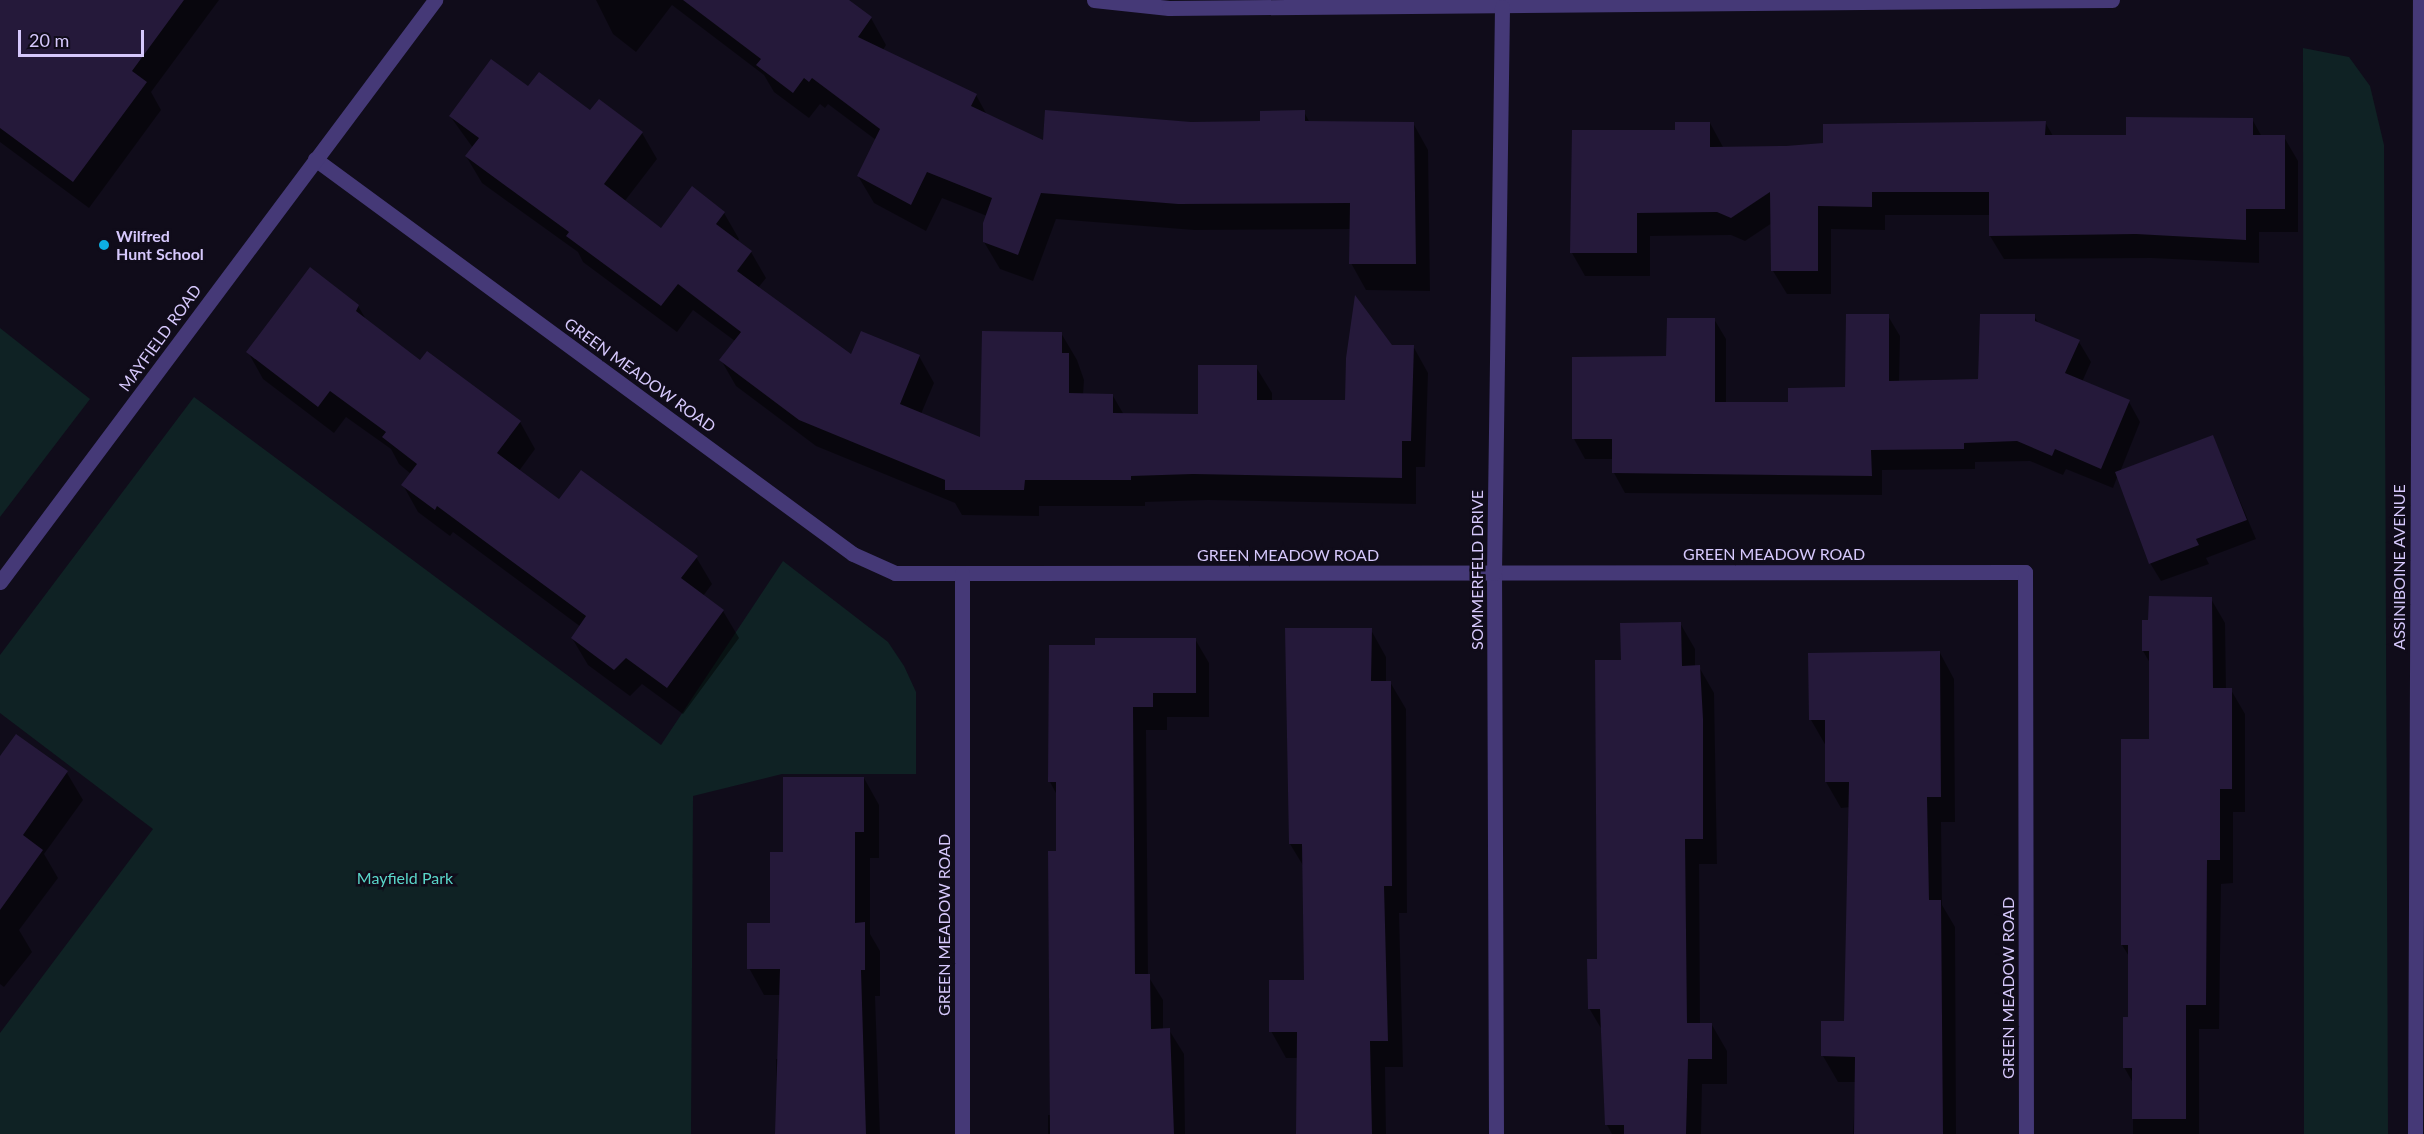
<!DOCTYPE html>
<html>
<head>
<meta charset="utf-8">
<style>
	body { margin:0 }
	#map { position:relative; width:2424px; height:1134px; overflow:hidden; background:#100c1a; font-family:Lato,sans-serif }
	div>[style] { position:absolute }
	[style*='--x'] { left:calc(var(--x)*1px); top:calc(var(--y)*1px); width:calc(var(--w)*1px); rotate:calc(var(--a)*1deg) }
	.green>* { inset:0; background:#0f2224 }
	.shadow>* { inset:0; background:#0007 }
	.building>* { inset:0; background:#25193a }
	.minor>* { height:15px; margin:-7.5px; padding:0 7.5px; transform-origin:7.5px; border-radius:7.5px; background:#453977 }
	.dots>* { width:16px; height:16px; translate:-50% -50%; box-sizing:border-box; border:3px solid #100c1a; border-radius:50% }
	span { translate:-50% -50%; white-space:nowrap; text-align:center; line-height:1.15; -webkit-text-stroke:5px #100c1a; paint-order:stroke }
	.poi-label { font-size:16px; color:#d6c8fc; font-weight:700 }
	.left { translate:0 -50%; text-align:left }
	.street-label { font-size:16px; color:#d6c8fc }
	.park-label { font-size:16px; color:#5ad6c9 }
	.scale { position:absolute; left:18px; top:30px; width:126px; height:27px; box-sizing:border-box; border:3px solid #d6c8fc; border-top:0; padding-left:8px; font-size:18px; line-height:21px; white-space:nowrap; color:#d6c8fc; -webkit-text-stroke:4px #100c1a; paint-order:stroke }
</style>
</head>
<body>
<div id="map">
	<div class="green">
		<i style="clip-path:polygon(2303px 48px,2349px 57px,2370px 86px,2384px 145px,2388px 1134px,2304px 1134px)"></i>
		<i style="clip-path:polygon(0 328px,90px 399px,0 517px)"></i>
		<i style="clip-path:polygon(194px 397px,661px 745px,783px 561px,888px 642px,904px 666px,916px 692px,916px 774px,782px 774px,693px 796px,691px 1134px,0 1134px,0 1033px,153px 829px,0 713px,0 655px)"></i>
	</div>
	<div class="shadow">
		<i style="clip-path:polygon(0 0,219px 0,151px 92px,161px 110px,89px 208px,0 142px)"></i>
		<i style="clip-path:polygon(596px 0,846px 0,871px 18px,886px 45px,883px 50px,976px 95px,987px 115px,1045px 142px,1191px 123px,1262px 122px,1304px 112px,1310px 123px,1413px 123px,1428px 150px,1430px 291px,1366px 290px,1351px 263px,1351px 229px,1194px 230px,1056px 219px,1033px 281px,1000px 269px,984px 242px,987px 216px,942px 198px,926px 231px,874px 203px,858px 176px,876px 140px,828px 104px,825px 108px,820px 104px,809px 118px,774px 92px,764px 75px,672px 5px,636px 52px,613px 34px)"></i>
		<i style="clip-path:polygon(528px 88px,642px 133px,657px 159px,624px 202px,661px 230px,724px 213px,739px 239px,737px 242px,751px 252px,766px 278px,758px 288px,852px 356px,919px 356px,934px 383px,921px 414px,982px 439px,1061px 333px,1077px 360px,1084px 380px,1083px 395px,1113px 396px,1124px 415px,1200px 416px,1256px 367px,1272px 393px,1272px 401px,1346px 401px,1391px 346px,1413px 346px,1428px 373px,1425px 467px,1416px 467px,1416px 504px,1208px 500px,1145px 502px,1145px 506px,1039px 506px,1039px 516px,962px 515px,955px 503px,816px 446px,736px 386px,721px 360px,735px 341px,693px 310px,677px 332px,583px 262px,578px 252px,482px 183px,466px 156px,473px 148px,450px 116px)"></i>
		<i style="clip-path:polygon(2252px 119px,2262px 137px,2284px 137px,2298px 161px,2298px 232px,2259px 232px,2259px 263px,2151px 258px,2004px 259px,1990px 236px,1991px 215px,1885px 215px,1885px 230px,1831px 229px,1831px 294px,1787px 294px,1773px 271px,1772px 223px,1745px 241px,1731px 235px,1650px 236px,1650px 276px,1585px 276px,1572px 253px,1676px 131px,1710px 123px,1723px 147px,1786px 148px,2045px 122px,2053px 136px,2128px 136px)"></i>
		<i style="clip-path:polygon(358px 306px,367px 321px,420px 362px,520px 422px,535px 449px,519px 471px,560px 501px,696px 557px,712px 584px,703px 596px,723px 611px,739px 638px,683px 714px,642px 684px,630px 696px,588px 665px,572px 638px,581px 627px,453px 532px,450px 536px,418px 512px,403px 485px,411px 474px,399px 464px,391px 449px,346px 417px,334px 433px,263px 379px,248px 352px)"></i>
		<i style="clip-path:polygon(1888px 316px,1900px 336px,1899px 383px,1979px 380px,2034px 316px,2039px 324px,2079px 342px,2091px 362px,2082px 382px,2129px 402px,2140px 422px,2120px 472px,2213px 437px,2256px 539px,2206px 558px,2209px 564px,2161px 581px,2150px 563px,2118px 475px,2113px 488px,2066px 469px,2063px 475px,2030px 461px,1975px 462px,1975px 469px,1882px 470px,1882px 495px,1625px 493px,1614px 473px,1614px 459px,1585px 459px,1574px 439px,1714px 319px,1726px 339px,1726px 404px,1790px 404px,1846px 389px)"></i>
		<i style="clip-path:polygon(2211px 599px,2225px 623px,2226px 690px,2231px 690px,2245px 714px,2245px 812px,2233px 812px,2233px 883px,2221px 884px,2219px 1029px,2199px 1029px,2199px 1134px,2133px 1134px,2133px 1083px,2124px 1067px,2130px 1019px,2130px 958px,2122px 945px,2123px 740px,2150px 740px,2150px 663px,2143px 651px,2150px 621px)"></i>
		<i style="clip-path:polygon(1680px 623px,1695px 649px,1695px 667px,1699px 667px,1714px 693px,1717px 864px,1699px 864px,1700px 1025px,1712px 1025px,1727px 1051px,1727px 1084px,1702px 1084px,1701px 1134px,1612px 1134px,1607px 1125px,1602px 1030px,1589px 1008px,1598px 961px,1622px 661px)"></i>
		<i style="clip-path:polygon(1371px 630px,1386px 657px,1386px 682px,1390px 682px,1406px 709px,1407px 913px,1399px 913px,1403px 1067px,1385px 1067px,1386px 1134px,1297px 1134px,1298px 1058px,1286px 1058px,1271px 1031px,1305px 981px,1304px 867px,1290px 844px)"></i>
		<i style="clip-path:polygon(1195px 639px,1209px 663px,1209px 717px,1167px 717px,1167px 730px,1146px 730px,1148px 976px,1163px 1000px,1163px 1030px,1169px 1030px,1184px 1054px,1185px 1134px,1048px 1134px,1048px 1115px,1052px 1115px,1057px 853px,1057px 795px,1050px 782px,1097px 647px)"></i>
		<i style="clip-path:polygon(1940px 653px,1954px 679px,1955px 822px,1941px 822px,1942px 905px,1955px 927px,1956px 1134px,1853px 1134px,1856px 1082px,1838px 1082px,1823px 1056px,1845px 1022px,1851px 807px,1841px 808px,1826px 782px,1826px 746px,1811px 720px)"></i>
		<i style="clip-path:polygon(16px 736px,67px 773px,83px 800px,44px 854px,58px 878px,19px 930px,32px 952px,4px 987px,0 984px,0 758px)"></i>
		<i style="clip-path:polygon(864px 778px,879px 805px,879px 858px,870px 858px,870px 934px,880px 951px,880px 996px,875px 996px,880px 1134px,778px 1134px,776px 1059px,782px 1059px,782px 995px,764px 995px,749px 968px,771px 924px,785px 853px)"></i>
	</div>
	<div class="building">
		<i style="clip-path:polygon(0 0,184px 0,132px 71px,147px 82px,73px 182px,0 128px)"></i>
		<i style="clip-path:polygon(683px 0,849px 0,872px 17px,858px 37px,977px 94px,971px 106px,1043px 140px,1045px 110px,1191px 122px,1260px 121px,1260px 111px,1305px 110px,1305px 121px,1414px 122px,1416px 264px,1349px 264px,1350px 203px,1178px 204px,1041px 193px,1018px 255px,983px 242px,983px 223px,992px 198px,927px 172px,911px 205px,857px 176px,880px 129px,812px 78px,809px 82px,804px 78px,793px 93px,756px 65px,761px 59px)"></i>
		<i style="clip-path:polygon(491px 59px,528px 86px,539px 72px,590px 110px,599px 99px,643px 132px,604px 184px,661px 228px,692px 186px,725px 212px,716px 224px,752px 251px,737px 271px,851px 354px,861px 331px,920px 355px,900px 404px,980px 437px,982px 331px,1062px 332px,1062px 353px,1069px 353px,1069px 393px,1113px 394px,1113px 413px,1198px 414px,1198px 365px,1257px 365px,1257px 400px,1345px 400px,1346px 358px,1355px 295px,1392px 345px,1414px 345px,1411px 441px,1402px 441px,1402px 478px,1193px 474px,1131px 476px,1131px 480px,1025px 480px,1024px 490px,945px 490px,945px 480px,799px 420px,719px 360px,741px 332px,678px 284px,661px 306px,566px 236px,569px 232px,465px 156px,479px 138px,449px 116px)"></i>
		<i style="clip-path:polygon(2126px 117px,2253px 118px,2253px 135px,2285px 135px,2285px 209px,2246px 209px,2246px 240px,2136px 234px,1989px 236px,1989px 192px,1872px 192px,1872px 207px,1818px 206px,1818px 271px,1771px 271px,1770px 192px,1731px 218px,1717px 212px,1637px 213px,1637px 253px,1570px 253px,1572px 130px,1675px 130px,1675px 122px,1710px 122px,1710px 147px,1786px 146px,1823px 143px,1823px 124px,2046px 121px,2045px 135px,2126px 135px)"></i>
		<i style="clip-path:polygon(310px 267px,359px 305px,356px 311px,420px 360px,427px 351px,521px 421px,497px 453px,559px 499px,581px 470px,698px 556px,681px 578px,724px 610px,667px 688px,626px 658px,614px 670px,571px 638px,586px 616px,437px 506px,435px 510px,401px 485px,417px 464px,382px 437px,386px 432px,330px 391px,318px 407px,246px 352px)"></i>
		<i style="clip-path:polygon(1846px 314px,1889px 314px,1889px 381px,1978px 379px,1980px 314px,2035px 314px,2035px 321px,2080px 340px,2065px 373px,2130px 400px,2101px 469px,2055px 449px,2052px 456px,2017px 441px,1964px 443px,1964px 449px,1871px 450px,1872px 476px,1612px 473px,1612px 439px,1572px 439px,1572px 357px,1666px 356px,1667px 318px,1715px 318px,1715px 402px,1788px 402px,1788px 388px,1845px 387px)"></i>
		<i style="clip-path:polygon(2213px 435px,2247px 520px,2196px 539px,2199px 545px,2149px 564px,2115px 472px)"></i>
		<i style="clip-path:polygon(2149px 596px,2212px 597px,2213px 688px,2232px 688px,2232px 789px,2220px 789px,2220px 860px,2207px 860px,2206px 1005px,2186px 1005px,2186px 1119px,2132px 1119px,2132px 1068px,2123px 1068px,2123px 1017px,2128px 1017px,2128px 945px,2121px 945px,2121px 739px,2149px 739px,2149px 651px,2142px 651px,2142px 620px,2148px 620px)"></i>
		<i style="clip-path:polygon(1681px 622px,1682px 666px,1700px 665px,1703px 719px,1703px 839px,1685px 839px,1687px 1023px,1712px 1023px,1712px 1059px,1688px 1059px,1686px 1134px,1624px 1134px,1624px 1125px,1605px 1125px,1600px 1009px,1588px 1009px,1587px 959px,1597px 959px,1595px 660px,1621px 660px,1620px 623px)"></i>
		<i style="clip-path:polygon(1285px 628px,1372px 628px,1371px 681px,1391px 681px,1392px 886px,1384px 886px,1388px 1041px,1370px 1041px,1372px 1134px,1296px 1134px,1297px 1032px,1269px 1032px,1269px 980px,1304px 980px,1302px 844px,1289px 844px)"></i>
		<i style="clip-path:polygon(1095px 638px,1196px 638px,1196px 693px,1153px 693px,1153px 707px,1133px 707px,1135px 974px,1150px 974px,1151px 1029px,1170px 1028px,1174px 1134px,1050px 1134px,1048px 851px,1056px 851px,1056px 782px,1048px 782px,1049px 645px,1095px 645px)"></i>
		<i style="clip-path:polygon(1940px 651px,1941px 797px,1927px 797px,1929px 900px,1941px 900px,1943px 1134px,1854px 1134px,1855px 1057px,1821px 1056px,1821px 1021px,1844px 1021px,1849px 782px,1825px 782px,1825px 720px,1809px 720px,1808px 653px)"></i>
		<i style="clip-path:polygon(16px 734px,68px 771px,23px 835px,43px 850px,0 910px,0 756px)"></i>
		<i style="clip-path:polygon(783px 777px,864px 777px,864px 832px,855px 832px,855px 923px,865px 922px,865px 970px,861px 970px,866px 1134px,775px 1134px,780px 969px,747px 969px,747px 923px,770px 923px,770px 852px,783px 852px)"></i>
	</div>
	<div class="minor">
		<i style="--x:1094;--y:0;--w:75;--a:6.1"></i>
		<i style="--x:1169;--y:8;--w:943;--a:-0.49"></i>
		<i style="--x:315;--y:159;--w:667;--a:36.29"></i>
		<i style="--x:853;--y:554;--w:46;--a:24.3"></i>
		<i style="--x:895;--y:573;--w:1130;--a:-0.05"></i>
		<i style="--x:2025;--y:572;--w:562;--a:89.9"></i>
		<i style="--x:962;--y:573;--w:561;--a:90"></i>
		<i style="--x:0;--y:582;--w:727;--a:-53.22"></i>
		<i style="--x:1496;--y:1134;--w:561;--a:-90.2"></i>
		<i style="--x:1494;--y:573;--w:566;--a:-89.19"></i>
		<i style="--x:2415;--y:1134;--w:1134;--a:-89.75"></i>
	</div>
	<div class="dots">
		<i style="left:104px;top:245px;background:#0daee3"></i>
	</div>
	<div class="poi-label">
		<span class="left" style="left:116px;top:245px">Wilfred<br>Hunt School</span>
	</div>
	<div class="street-label">
		<span style="left:160px;top:338px;rotate:-54deg">MAYFIELD ROAD</span>
		<span style="left:640px;top:375px;rotate:36deg">GREEN MEADOW ROAD</span>
		<span style="left:1774px;top:554px">GREEN MEADOW ROAD</span>
		<span style="left:1288px;top:555px">GREEN MEADOW ROAD</span>
		<span style="left:2399px;top:567px;rotate:-90deg">ASSINIBOINE AVENUE</span>
		<span style="left:1477px;top:570px;rotate:-90deg">SOMMERFELD DRIVE</span>
		<span style="left:944px;top:925px;rotate:-90deg">GREEN MEADOW ROAD</span>
		<span style="left:2008px;top:988px;rotate:-90deg">GREEN MEADOW ROAD</span>
	</div>
	<div class="park-label">
		<span style="left:405px;top:878px">Mayfield Park</span>
	</div>
	<div class="scale">20 m</div>
</div>
</body>
</html>
